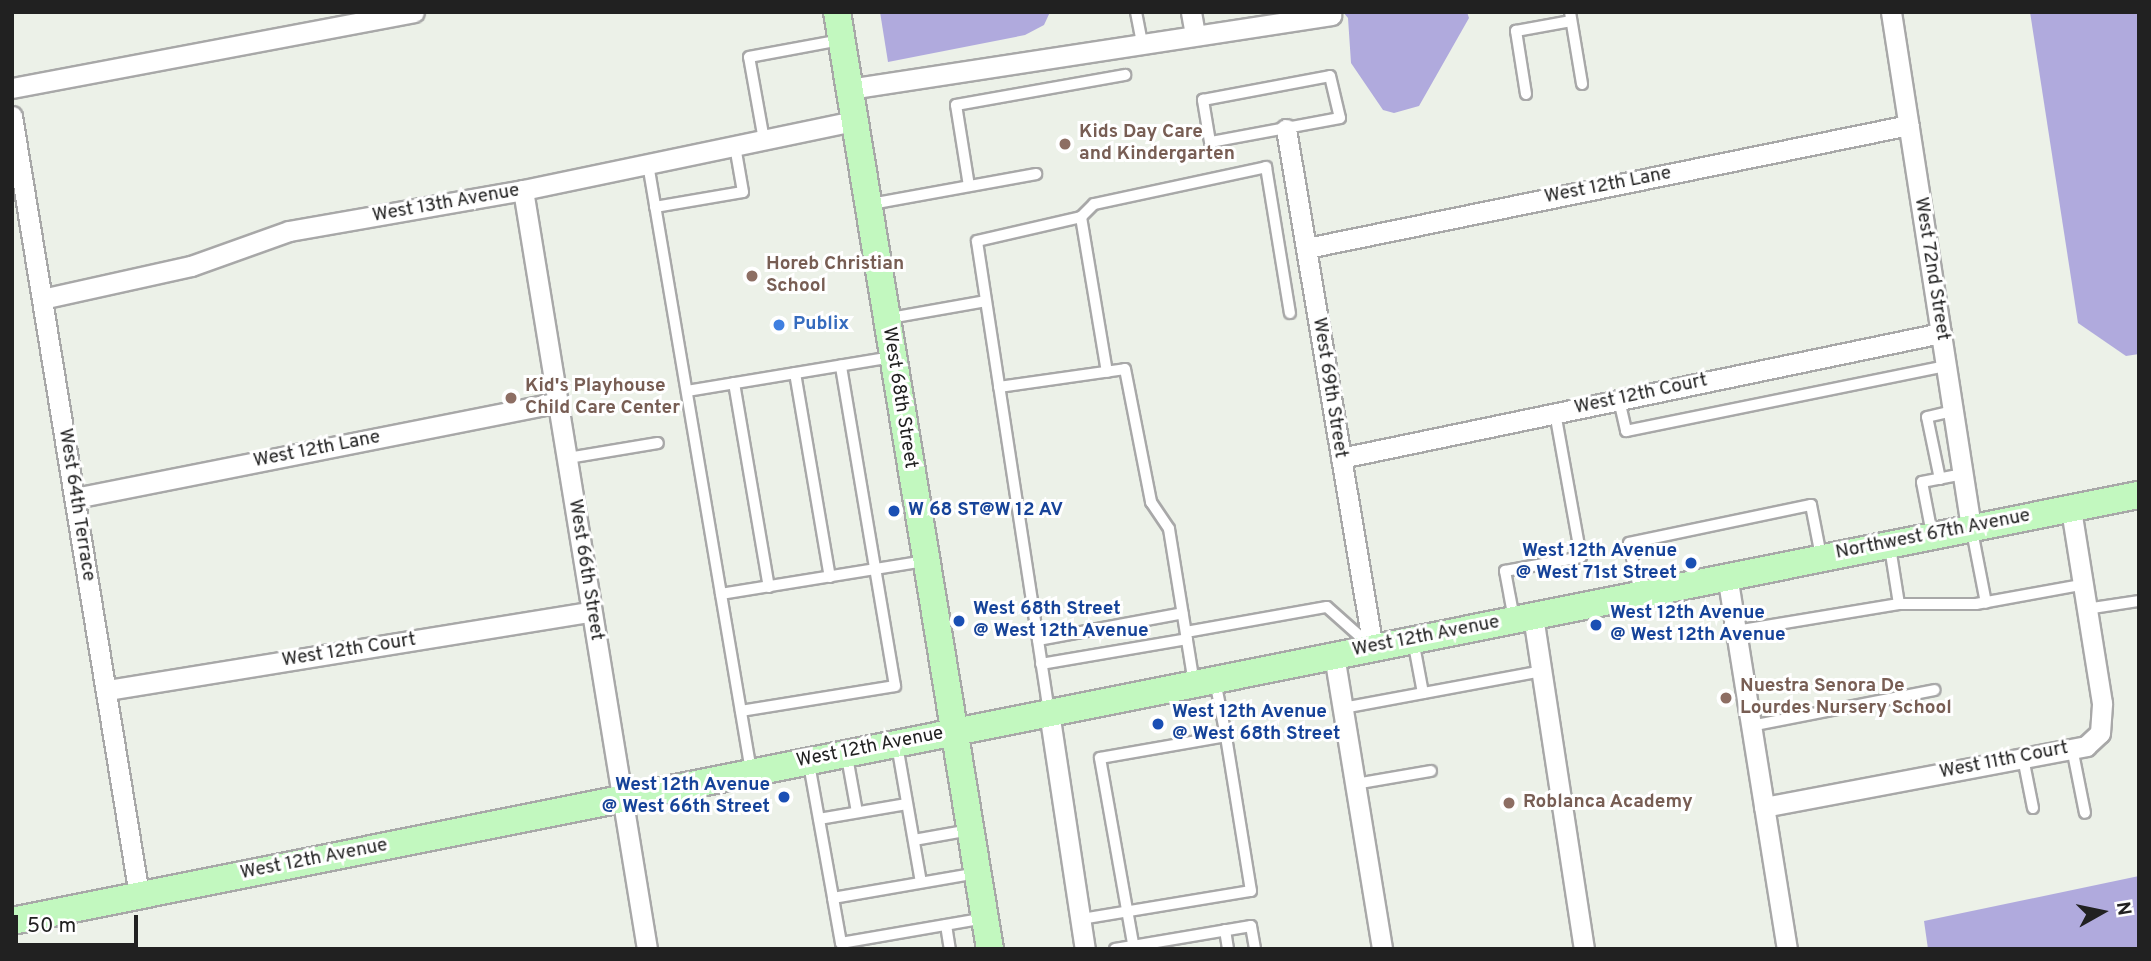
<!DOCTYPE html>
<html>
<head>
<meta charset="utf-8">
<style>
	body { margin:0 }
	#map { position:relative; width:2151px; height:961px; overflow:hidden; background:#ecf1e8; font-family:Overpass,sans-serif }
	div>[style] { position:absolute }
	[style*='--x'] { left:calc(var(--x)*1px); top:calc(var(--y)*1px); width:calc(var(--w)*1px); rotate:calc(var(--a)*1deg) }
	.water>* { inset:0; background:#b0aadd }
	.roads { filter:drop-shadow(2px 0 #a8a8a8) drop-shadow(-2px 0 #a8a8a8) drop-shadow(0 2px #a8a8a8) drop-shadow(0 -2px #a8a8a8) }
	.lane>* { height:10px; margin:-5px; padding:0 5px; transform-origin:5px; border-radius:5px; background:#fff }
	.street>* { height:19px; margin:-9.5px; padding:0 9.5px; transform-origin:9.5px; border-radius:9.5px; background:#fff }
	.secondary>* { height:26px; margin:-13px; padding:0 13px; transform-origin:13px; border-radius:13px; background:#c2f8bf }
	.dots>* { width:19px; height:19px; translate:-50% -50%; box-sizing:border-box; border:4px solid #fff; border-radius:50% }
	span { translate:-50% -50%; white-space:nowrap; text-align:center; line-height:1.15; -webkit-text-stroke:6px #fff; paint-order:stroke }
	.education-label { font-size:19px; color:#785e54; font-weight:700 }
	.left { translate:0 -50%; text-align:left }
	.street-label { font-size:19px; color:#212121 }
	.shop-label { font-size:19px; color:#366cbe; font-weight:700 }
	.transit-label { font-size:19px; color:#164399; font-weight:700 }
	.right { translate:-100% -50%; text-align:right }
	.frame { position:absolute; inset:0; border:14px solid #212121; pointer-events:none }
	.north { position:absolute; left:2067px; top:877px; width:70px; height:70px; -webkit-text-stroke:5px #fff; paint-order:stroke; rotate:81deg; font-size:19px; font-weight:700; line-height:28px; text-align:center; color:#212121 }
	.north::after { content:''; display:block; margin:auto; width:24px; height:32px; background:#212121; clip-path:polygon(50% 0,100% 100%,50% 72%,0 100%) }
	.scale { position:absolute; left:14px; top:915px; width:124px; height:32px; box-sizing:border-box; border:4px solid #212121; border-top:0; padding-left:9px; font-size:21px; line-height:24px; white-space:nowrap; color:#212121; -webkit-text-stroke:5px #fff; paint-order:stroke }
</style>
</head>
<body>
<div id="map">
	<div class="water">
		<i style="clip-path:polygon(880px 12px,1050px 12px,1044px 25px,1025px 35px,888px 62px)"></i>
		<i style="clip-path:polygon(1343px 12px,1467px 12px,1469px 18px,1419px 106px,1394px 113px,1383px 110px,1351px 63px,1348px 18px)"></i>
		<i style="clip-path:polygon(2030px 12px,2139px 12px,2139px 354px,2126px 356px,2078px 323px)"></i>
		<i style="clip-path:polygon(2139px 876px,2139px 949px,1928px 949px,1924px 921px)"></i>
	</div>
	<div class="roads">
		<div class="lane">
			<i style="--x:1136;--y:12;--w:33;--a:79"></i>
			<i style="--x:1570;--y:12;--w:73;--a:80.5"></i>
			<i style="--x:1330;--y:76;--w:43;--a:76.6"></i>
			<i style="--x:1340;--y:118;--w:132;--a:169.5"></i>
			<i style="--x:1210;--y:142;--w:43;--a:-99.5"></i>
			<i style="--x:1203;--y:100;--w:129;--a:-10.7"></i>
			<i style="--x:1526;--y:94;--w:64;--a:-99"></i>
			<i style="--x:1516;--y:31;--w:56;--a:-10.3"></i>
			<i style="--x:764;--y:140;--w:84;--a:-100.2"></i>
			<i style="--x:749;--y:57;--w:94;--a:-10.5"></i>
			<i style="--x:648;--y:164;--w:616;--a:80.37"></i>
			<i style="--x:969;--y:186;--w:82;--a:-99.1"></i>
			<i style="--x:956;--y:105;--w:172;--a:-10.1"></i>
			<i style="--x:871;--y:204;--w:168;--a:-10.3"></i>
			<i style="--x:655;--y:207;--w:89;--a:-9.7"></i>
			<i style="--x:743;--y:192;--w:47;--a:-99.9"></i>
			<i style="--x:1081;--y:217;--w:18;--a:-45"></i>
			<i style="--x:1094;--y:204;--w:176;--a:-12.1"></i>
			<i style="--x:1266;--y:167;--w:148;--a:80.7"></i>
			<i style="--x:890;--y:318;--w:97;--a:-10"></i>
			<i style="--x:795;--y:373;--w:207;--a:80.3"></i>
			<i style="--x:734;--y:383;--w:207;--a:80.3"></i>
			<i style="--x:999;--y:387;--w:127;--a:-8.1"></i>
			<i style="--x:1125;--y:369;--w:136;--a:78.9"></i>
			<i style="--x:1151;--y:502;--w:32;--a:56"></i>
			<i style="--x:1169;--y:529;--w:156;--a:80.8"></i>
			<i style="--x:687;--y:391;--w:208;--a:-9.4"></i>
			<i style="--x:1619;--y:400;--w:32;--a:77"></i>
			<i style="--x:1626;--y:431;--w:327;--a:-11.5"></i>
			<i style="--x:568;--y:458;--w:91;--a:-9.5"></i>
			<i style="--x:1940;--y:479;--w:63;--a:-101.8"></i>
			<i style="--x:1927;--y:417;--w:27;--a:-13"></i>
			<i style="--x:1972;--y:531;--w:73;--a:79"></i>
			<i style="--x:1932;--y:534;--w:53;--a:-100.9"></i>
			<i style="--x:1922;--y:482;--w:42;--a:-11"></i>
			<i style="--x:1640;--y:593;--w:51;--a:-102.4"></i>
			<i style="--x:1629;--y:543;--w:186;--a:-11.8"></i>
			<i style="--x:1811;--y:505;--w:52;--a:78.9"></i>
			<i style="--x:721;--y:594;--w:207;--a:-9.2"></i>
			<i style="--x:1899;--y:604;--w:77;--a:0"></i>
			<i style="--x:1976;--y:604;--w:107;--a:-10.3"></i>
			<i style="--x:2086;--y:609;--w:54;--a:-8.6"></i>
			<i style="--x:1514;--y:619;--w:49;--a:-100.6"></i>
			<i style="--x:1505;--y:571;--w:77;--a:-10.4"></i>
			<i style="--x:1581;--y:557;--w:146;--a:-100.2"></i>
			<i style="--x:1736;--y:631;--w:165;--a:-9.4"></i>
			<i style="--x:1899;--y:604;--w:58;--a:-99"></i>
			<i style="--x:1186;--y:632;--w:143;--a:-10.1"></i>
			<i style="--x:1327;--y:607;--w:59;--a:41.6"></i>
			<i style="--x:1038;--y:640;--w:147;--a:-10.5"></i>
			<i style="--x:1413;--y:640;--w:54;--a:79.3"></i>
			<i style="--x:1041;--y:664;--w:148;--a:-9.7"></i>
			<i style="--x:1343;--y:708;--w:202;--a:-10.5"></i>
			<i style="--x:741;--y:711;--w:156;--a:-9.2"></i>
			<i style="--x:895;--y:686;--w:325;--a:-99.6"></i>
			<i style="--x:1049;--y:712;--w:476;--a:-98.7"></i>
			<i style="--x:977;--y:241;--w:107;--a:-13"></i>
			<i style="--x:1081;--y:217;--w:157;--a:80.5"></i>
			<i style="--x:1751;--y:726;--w:187;--a:-11.1"></i>
			<i style="--x:897;--y:745;--w:139;--a:80.1"></i>
			<i style="--x:2072;--y:748;--w:66;--a:78.7"></i>
			<i style="--x:847;--y:757;--w:56;--a:79.7"></i>
			<i style="--x:2023;--y:758;--w:51;--a:78.7"></i>
			<i style="--x:809;--y:764;--w:136;--a:79.8"></i>
			<i style="--x:833;--y:898;--w:146;--a:-9.8"></i>
			<i style="--x:1355;--y:784;--w:77;--a:-9.7"></i>
			<i style="--x:819;--y:819;--w:89;--a:-9.7"></i>
			<i style="--x:914;--y:840;--w:57;--a:-10.1"></i>
			<i style="--x:833;--y:898;--w:46;--a:79.9"></i>
			<i style="--x:841;--y:943;--w:146;--a:-9.8"></i>
			<i style="--x:1081;--y:919;--w:172;--a:-9.4"></i>
			<i style="--x:1251;--y:891;--w:157;--a:-99.2"></i>
			<i style="--x:946;--y:925;--w:24;--a:81"></i>
			<i style="--x:1225;--y:930;--w:19;--a:81"></i>
			<i style="--x:1115;--y:949;--w:138;--a:-9.6"></i>
			<i style="--x:1251;--y:926;--w:23;--a:80"></i>
			<i style="--x:1134;--y:949;--w:194;--a:-100.1"></i>
			<i style="--x:1100;--y:758;--w:128;--a:-9.9"></i>
			<i style="--x:1226;--y:736;--w:56;--a:-101.3"></i>
		</div>
		<div class="street">
			<i style="--x:1191;--y:12;--w:22;--a:80"></i>
			<i style="--x:1891;--y:12;--w:521;--a:81.17"></i>
			<i style="--x:12;--y:88;--w:409;--a:-10.7"></i>
			<i style="--x:849;--y:89;--w:488;--a:-8.7"></i>
			<i style="--x:12;--y:116;--w:789;--a:80.74"></i>
			<i style="--x:1286;--y:129;--w:526;--a:80.48"></i>
			<i style="--x:523;--y:190;--w:769;--a:80.72"></i>
			<i style="--x:1307;--y:248;--w:614;--a:-11.55"></i>
			<i style="--x:42;--y:299;--w:153;--a:-12.5"></i>
			<i style="--x:191;--y:266;--w:104;--a:-19.7"></i>
			<i style="--x:289;--y:231;--w:238;--a:-9.9"></i>
			<i style="--x:523;--y:190;--w:338;--a:-11.8"></i>
			<i style="--x:1341;--y:458;--w:613;--a:-11.77"></i>
			<i style="--x:75;--y:498;--w:493;--a:-11.2"></i>
			<i style="--x:1727;--y:575;--w:379;--a:80.9"></i>
			<i style="--x:1533;--y:616;--w:337;--a:81.3"></i>
			<i style="--x:1334;--y:655;--w:298;--a:80.7"></i>
			<i style="--x:107;--y:690;--w:490;--a:-9.2"></i>
			<i style="--x:1049;--y:712;--w:240;--a:81.4"></i>
			<i style="--x:1764;--y:807;--w:328;--a:-10.7"></i>
			<i style="--x:2086;--y:746;--w:19;--a:-43"></i>
			<i style="--x:2100;--y:733;--w:30;--a:-86"></i>
			<i style="--x:2102;--y:703;--w:196;--a:-99.1"></i>
		</div>
		<div class="secondary">
			<i style="--x:837;--y:12;--w:949;--a:80.73"></i>
			<i style="--x:12;--y:921;--w:2169;--a:-11.33"></i>
		</div>
	</div>
	<div class="dots">
		<i style="left:1065px;top:144px;background:#8d6e63"></i>
		<i style="left:752px;top:276px;background:#8d6e63"></i>
		<i style="left:779px;top:325px;background:#3f7fe0"></i>
		<i style="left:511px;top:398px;background:#8d6e63"></i>
		<i style="left:894px;top:511px;background:#1a4fb4"></i>
		<i style="left:1691px;top:563px;background:#1a4fb4"></i>
		<i style="left:959px;top:621px;background:#1a4fb4"></i>
		<i style="left:1596px;top:625px;background:#1a4fb4"></i>
		<i style="left:1726px;top:698px;background:#8d6e63"></i>
		<i style="left:1158px;top:724px;background:#1a4fb4"></i>
		<i style="left:784px;top:797px;background:#1a4fb4"></i>
		<i style="left:1509px;top:803px;background:#8d6e63"></i>
	</div>
	<div class="education-label">
		<span class="left" style="left:1079px;top:144px">Kids Day Care<br>and Kindergarten</span>
		<span class="left" style="left:766px;top:276px">Horeb Christian<br>School</span>
		<span class="left" style="left:525px;top:398px">Kid's Playhouse<br>Child Care Center</span>
		<span class="left" style="left:1740px;top:698px">Nuestra Senora De<br>Lourdes Nursery School</span>
		<span class="left" style="left:1523px;top:803px">Roblanca Academy</span>
	</div>
	<div class="street-label">
		<span style="left:1608px;top:186px;rotate:-11deg">West 12th Lane</span>
		<span style="left:446px;top:204px;rotate:-10deg">West 13th Avenue</span>
		<span style="left:1931px;top:269px;rotate:81deg">West 72nd Street</span>
		<span style="left:1329px;top:388px;rotate:81deg">West 69th Street</span>
		<span style="left:1641px;top:395px;rotate:-12deg">West 12th Court</span>
		<span style="left:899px;top:398px;rotate:81deg">West 68th Street</span>
		<span style="left:317px;top:450px;rotate:-11deg">West 12th Lane</span>
		<span style="left:76px;top:505px;rotate:81deg">West 64th Terrace</span>
		<span style="left:1933px;top:535px;rotate:-11deg">Northwest 67th Avenue</span>
		<span style="left:585px;top:570px;rotate:81deg">West 66th Street</span>
		<span style="left:1426px;top:637px;rotate:-11deg">West 12th Avenue</span>
		<span style="left:349px;top:651px;rotate:-9deg">West 12th Court</span>
		<span style="left:870px;top:748px;rotate:-11deg">West 12th Avenue</span>
		<span style="left:2004px;top:761px;rotate:-11deg">West 11th Court</span>
		<span style="left:314px;top:860px;rotate:-11deg">West 12th Avenue</span>
	</div>
	<div class="shop-label">
		<span class="left" style="left:793px;top:325px">Publix</span>
	</div>
	<div class="transit-label">
		<span class="left" style="left:908px;top:511px">W 68 ST@W 12 AV</span>
		<span class="right" style="left:1677px;top:563px">West 12th Avenue<br>@ West 71st Street</span>
		<span class="left" style="left:973px;top:621px">West 68th Street<br>@ West 12th Avenue</span>
		<span class="left" style="left:1610px;top:625px">West 12th Avenue<br>@ West 12th Avenue</span>
		<span class="left" style="left:1172px;top:724px">West 12th Avenue<br>@ West 68th Street</span>
		<span class="right" style="left:770px;top:797px">West 12th Avenue<br>@ West 66th Street</span>
	</div>
	<div class="frame"></div>
	<div class="north">N</div>
	<div class="scale">50 m</div>
</div>
</body>
</html>
